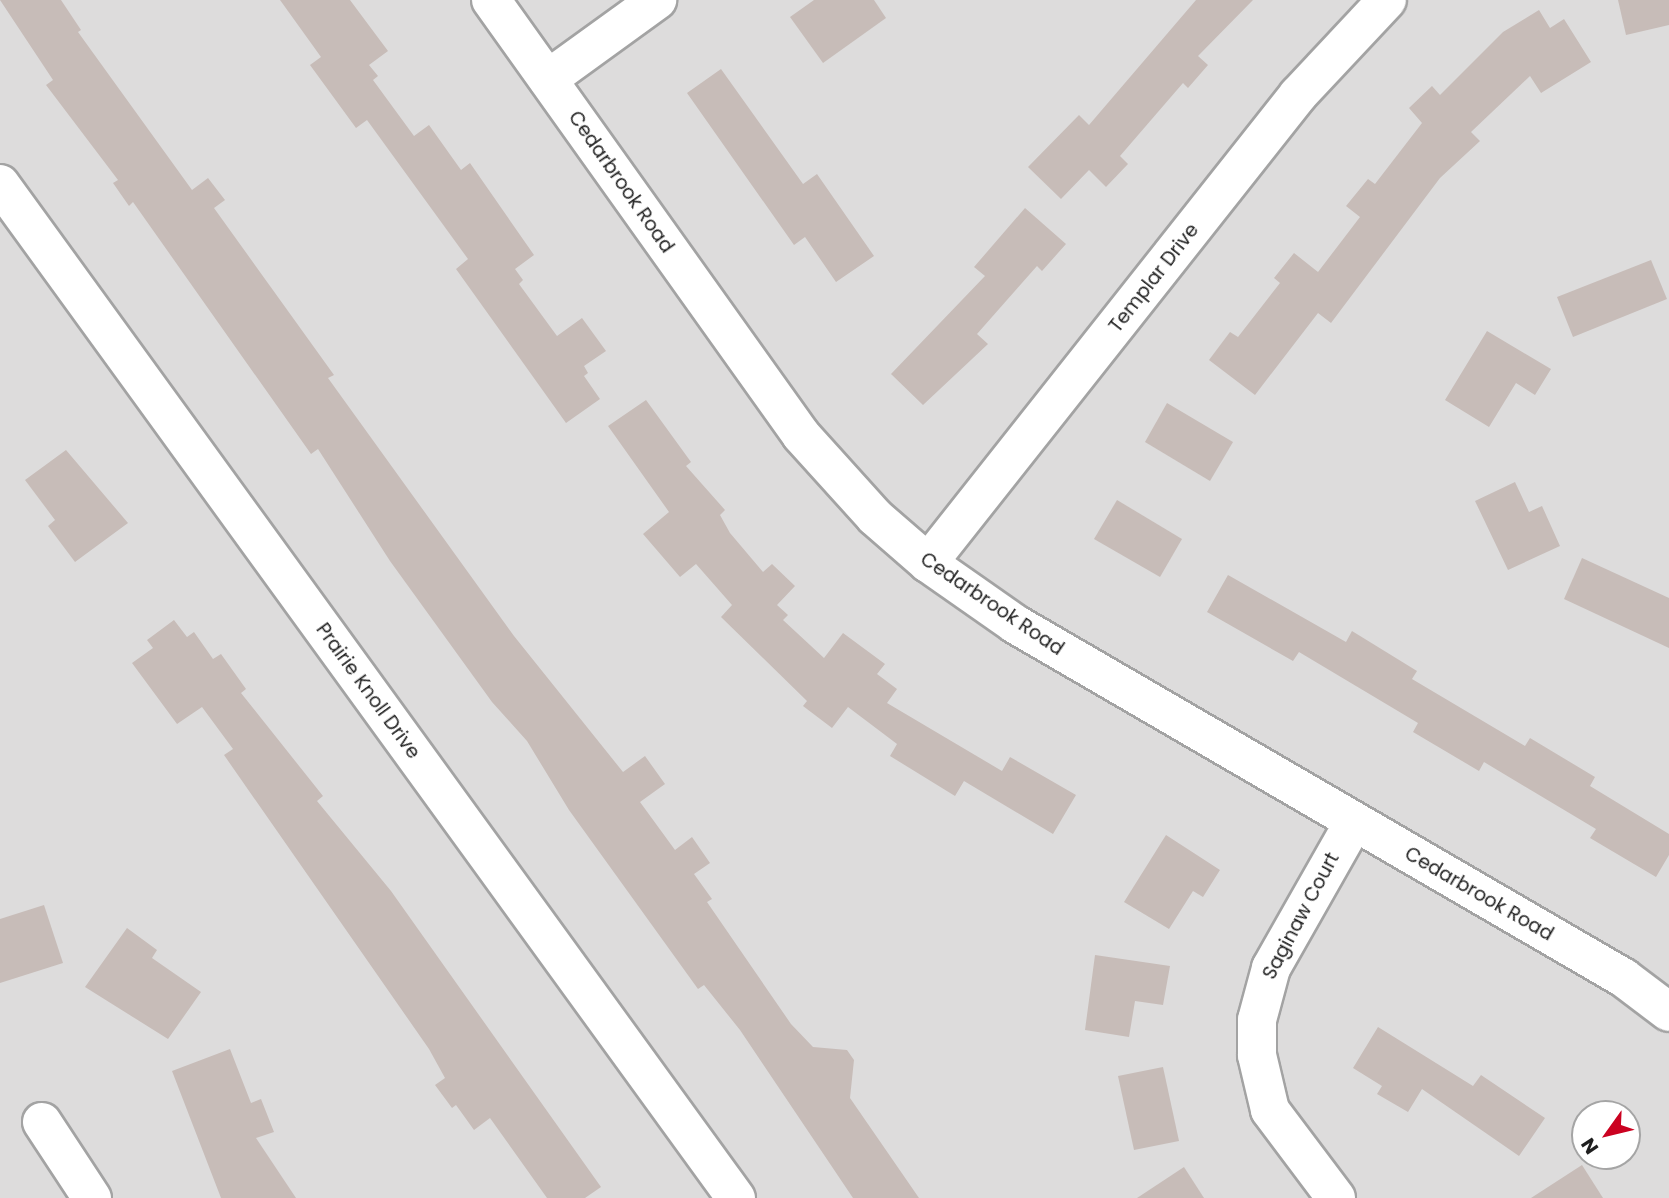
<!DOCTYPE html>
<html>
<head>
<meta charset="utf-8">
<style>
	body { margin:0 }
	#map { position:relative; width:1669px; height:1198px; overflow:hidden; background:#efeae5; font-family:Poppins,sans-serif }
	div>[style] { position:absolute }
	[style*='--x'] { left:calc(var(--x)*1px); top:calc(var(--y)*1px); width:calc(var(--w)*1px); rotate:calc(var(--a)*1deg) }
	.residential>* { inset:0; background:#dddcdc }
	.building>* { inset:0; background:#c7bcb8 }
	.roads { filter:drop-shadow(2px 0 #a3a3a3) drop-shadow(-2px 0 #a3a3a3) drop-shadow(0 2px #a3a3a3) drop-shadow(0 -2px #a3a3a3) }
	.minor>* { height:38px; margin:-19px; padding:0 19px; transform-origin:19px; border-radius:19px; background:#fff }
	span { translate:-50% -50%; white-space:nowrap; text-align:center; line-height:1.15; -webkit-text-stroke:5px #fff; paint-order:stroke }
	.street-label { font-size:19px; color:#1f1f1f }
	.north { position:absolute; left:1571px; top:1100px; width:70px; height:70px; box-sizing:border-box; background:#fff; border:2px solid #a5a5a5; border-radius:50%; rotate:236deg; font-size:19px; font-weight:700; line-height:28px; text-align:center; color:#1f1f1f }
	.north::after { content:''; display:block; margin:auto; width:24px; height:32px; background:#cb0221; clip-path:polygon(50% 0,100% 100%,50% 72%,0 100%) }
</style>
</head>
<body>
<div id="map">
	<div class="residential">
		<i style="clip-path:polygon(evenodd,0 0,1669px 0,1669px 1198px,0 1198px,0 0,1585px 1114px,1627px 1114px,1627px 1156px,1585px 1156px,1585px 1114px)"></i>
	</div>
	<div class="building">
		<i style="clip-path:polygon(0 0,61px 0,81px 30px,78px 32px,192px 190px,208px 178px,225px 200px,214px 208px,334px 375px,328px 378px,514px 636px,623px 772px,645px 756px,665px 784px,640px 802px,675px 850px,692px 837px,710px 863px,694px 874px,712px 899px,707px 902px,791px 1024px,813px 1047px,847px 1050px,854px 1060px,850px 1098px,919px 1198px,853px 1198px,740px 1030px,704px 985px,698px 989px,569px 810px,527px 741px,492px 702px,390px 561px,318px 449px,311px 454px,133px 202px,129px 206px,113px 183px,118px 180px,46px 85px,53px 80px)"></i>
		<i style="clip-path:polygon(280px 0,350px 0,388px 51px,369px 65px,378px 76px,373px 80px,414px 136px,429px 125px,461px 170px,470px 163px,534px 255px,515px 269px,523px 280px,519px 284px,557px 336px,582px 318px,606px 351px,584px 366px,588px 373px,584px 376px,600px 399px,566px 423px,456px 269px,468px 259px,367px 120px,356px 128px,310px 65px,321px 57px)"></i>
		<i style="clip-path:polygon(814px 0,874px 0,886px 18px,823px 63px,790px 17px)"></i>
		<i style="clip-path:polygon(1196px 0,1253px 0,1198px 56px,1208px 65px,1188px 88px,1183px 83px,1120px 156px,1128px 164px,1106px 187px,1089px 170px,1061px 199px,1028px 167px,1079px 115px,1089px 125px)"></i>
		<i style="clip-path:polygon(1618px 0,1669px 0,1669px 25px,1626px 35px)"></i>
		<i style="clip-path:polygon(1539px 10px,1550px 28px,1564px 19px,1591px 62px,1541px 93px,1530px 76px,1471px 132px,1480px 141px,1440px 178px,1331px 323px,1318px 313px,1255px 395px,1209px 360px,1230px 332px,1238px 337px,1280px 283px,1274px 278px,1294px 253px,1318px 272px,1360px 217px,1346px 206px,1368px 179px,1375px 184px,1422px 123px,1409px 108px,1432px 86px,1440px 95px,1503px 32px)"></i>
		<i style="clip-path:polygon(721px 69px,803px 184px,817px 174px,874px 256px,836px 282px,805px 237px,794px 245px,687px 93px)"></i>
		<i style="clip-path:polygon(1025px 208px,1066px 244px,1042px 271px,1037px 266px,977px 334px,988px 344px,923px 405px,891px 374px,985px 276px,974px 267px)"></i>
		<i style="clip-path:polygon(1651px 260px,1667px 299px,1573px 337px,1557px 297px)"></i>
		<i style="clip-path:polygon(1487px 331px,1551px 369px,1535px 395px,1516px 383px,1489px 427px,1445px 400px)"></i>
		<i style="clip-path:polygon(646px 400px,691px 462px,686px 466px,725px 510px,720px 515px,730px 533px,763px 572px,772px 564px,795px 586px,777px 605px,788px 615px,783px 620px,824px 658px,843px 633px,885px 664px,877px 674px,897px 689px,887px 703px,1002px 771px,1010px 757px,1076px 795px,1053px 834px,964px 781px,955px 796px,890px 756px,897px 744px,848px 707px,832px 728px,803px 706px,807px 701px,721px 617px,732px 605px,696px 564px,680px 577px,643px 534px,669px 512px,608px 426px)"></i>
		<i style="clip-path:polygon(1167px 403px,1233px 442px,1210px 481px,1145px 442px)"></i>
		<i style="clip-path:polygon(66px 450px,128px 523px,75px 562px,48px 526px,55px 520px,25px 480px)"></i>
		<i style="clip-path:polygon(1515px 482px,1529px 512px,1542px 506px,1560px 546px,1508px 570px,1475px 501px)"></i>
		<i style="clip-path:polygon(1117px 500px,1182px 539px,1160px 577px,1094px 539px)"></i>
		<i style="clip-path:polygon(1582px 558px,1669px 598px,1669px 648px,1564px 599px)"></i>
		<i style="clip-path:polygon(1228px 575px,1346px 642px,1352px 631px,1417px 671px,1412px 679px,1525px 746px,1530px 738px,1595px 777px,1590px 786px,1669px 834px,1669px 855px,1656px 877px,1590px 838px,1596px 829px,1484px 762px,1479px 771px,1413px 732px,1418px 723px,1299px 652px,1293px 661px,1207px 612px)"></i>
		<i style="clip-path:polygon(174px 620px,187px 637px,194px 632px,213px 659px,221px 654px,246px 689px,241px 693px,323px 796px,317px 801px,391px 891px,601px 1187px,585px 1198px,547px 1198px,490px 1118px,474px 1130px,456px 1105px,452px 1108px,435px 1085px,445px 1078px,429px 1049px,224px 755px,233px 749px,202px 707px,177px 724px,132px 663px,153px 648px,147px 640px)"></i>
		<i style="clip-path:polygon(1166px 835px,1220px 870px,1203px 897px,1193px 891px,1169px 929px,1124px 902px)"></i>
		<i style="clip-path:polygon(44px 905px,63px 963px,0 983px,0 919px)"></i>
		<i style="clip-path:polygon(127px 928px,157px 950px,152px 958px,201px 992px,168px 1039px,85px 987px)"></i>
		<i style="clip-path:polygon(1095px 955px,1170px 966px,1163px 1005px,1135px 1001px,1129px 1037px,1085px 1030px)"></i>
		<i style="clip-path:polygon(1378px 1027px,1473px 1086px,1481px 1075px,1545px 1118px,1519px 1156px,1422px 1089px,1408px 1112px,1377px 1094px,1382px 1086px,1353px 1068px)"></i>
		<i style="clip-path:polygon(230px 1049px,251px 1103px,261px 1099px,274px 1132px,256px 1138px,296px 1198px,221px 1198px,172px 1071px)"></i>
		<i style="clip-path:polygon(1163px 1067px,1179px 1141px,1134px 1150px,1118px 1076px)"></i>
		<i style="clip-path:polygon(1582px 1165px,1603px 1198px,1531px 1198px)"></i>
		<i style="clip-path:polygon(1184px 1167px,1204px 1198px,1137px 1198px)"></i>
	</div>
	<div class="roads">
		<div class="minor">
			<i style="--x:491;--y:0;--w:534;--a:54.52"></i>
			<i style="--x:801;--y:435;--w:110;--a:47.9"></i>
			<i style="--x:875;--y:517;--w:70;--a:41"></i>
			<i style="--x:928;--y:563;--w:106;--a:35"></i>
			<i style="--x:1015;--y:624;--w:704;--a:30.17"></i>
			<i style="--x:1624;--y:978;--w:56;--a:37.1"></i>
			<i style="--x:548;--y:79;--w:135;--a:-35.9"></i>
			<i style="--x:0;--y:184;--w:1253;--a:54.03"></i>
			<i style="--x:928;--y:563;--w:597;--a:-51.67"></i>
			<i style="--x:1298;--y:95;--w:130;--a:-46.9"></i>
			<i style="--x:42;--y:1122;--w:91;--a:56.7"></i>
			<i style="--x:1336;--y:1198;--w:110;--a:-126.9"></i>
			<i style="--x:1270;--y:1110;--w:57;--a:-103.3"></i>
			<i style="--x:1257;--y:1055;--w:35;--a:-90"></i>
			<i style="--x:1257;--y:1020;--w:54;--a:-74.9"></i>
			<i style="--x:1271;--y:968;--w:168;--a:-60.4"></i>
		</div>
	</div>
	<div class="street-label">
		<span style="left:621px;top:182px;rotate:55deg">Cedarbrook Road</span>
		<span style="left:1154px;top:278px;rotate:-52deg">Templar Drive</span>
		<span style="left:992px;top:604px;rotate:34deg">Cedarbrook Road</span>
		<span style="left:368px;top:691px;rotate:54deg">Prairie Knoll Drive</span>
		<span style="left:1479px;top:894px;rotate:30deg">Cedarbrook Road</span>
		<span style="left:1301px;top:916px;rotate:-62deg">Saginaw Court</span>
	</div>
	<div class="north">N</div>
</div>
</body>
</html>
